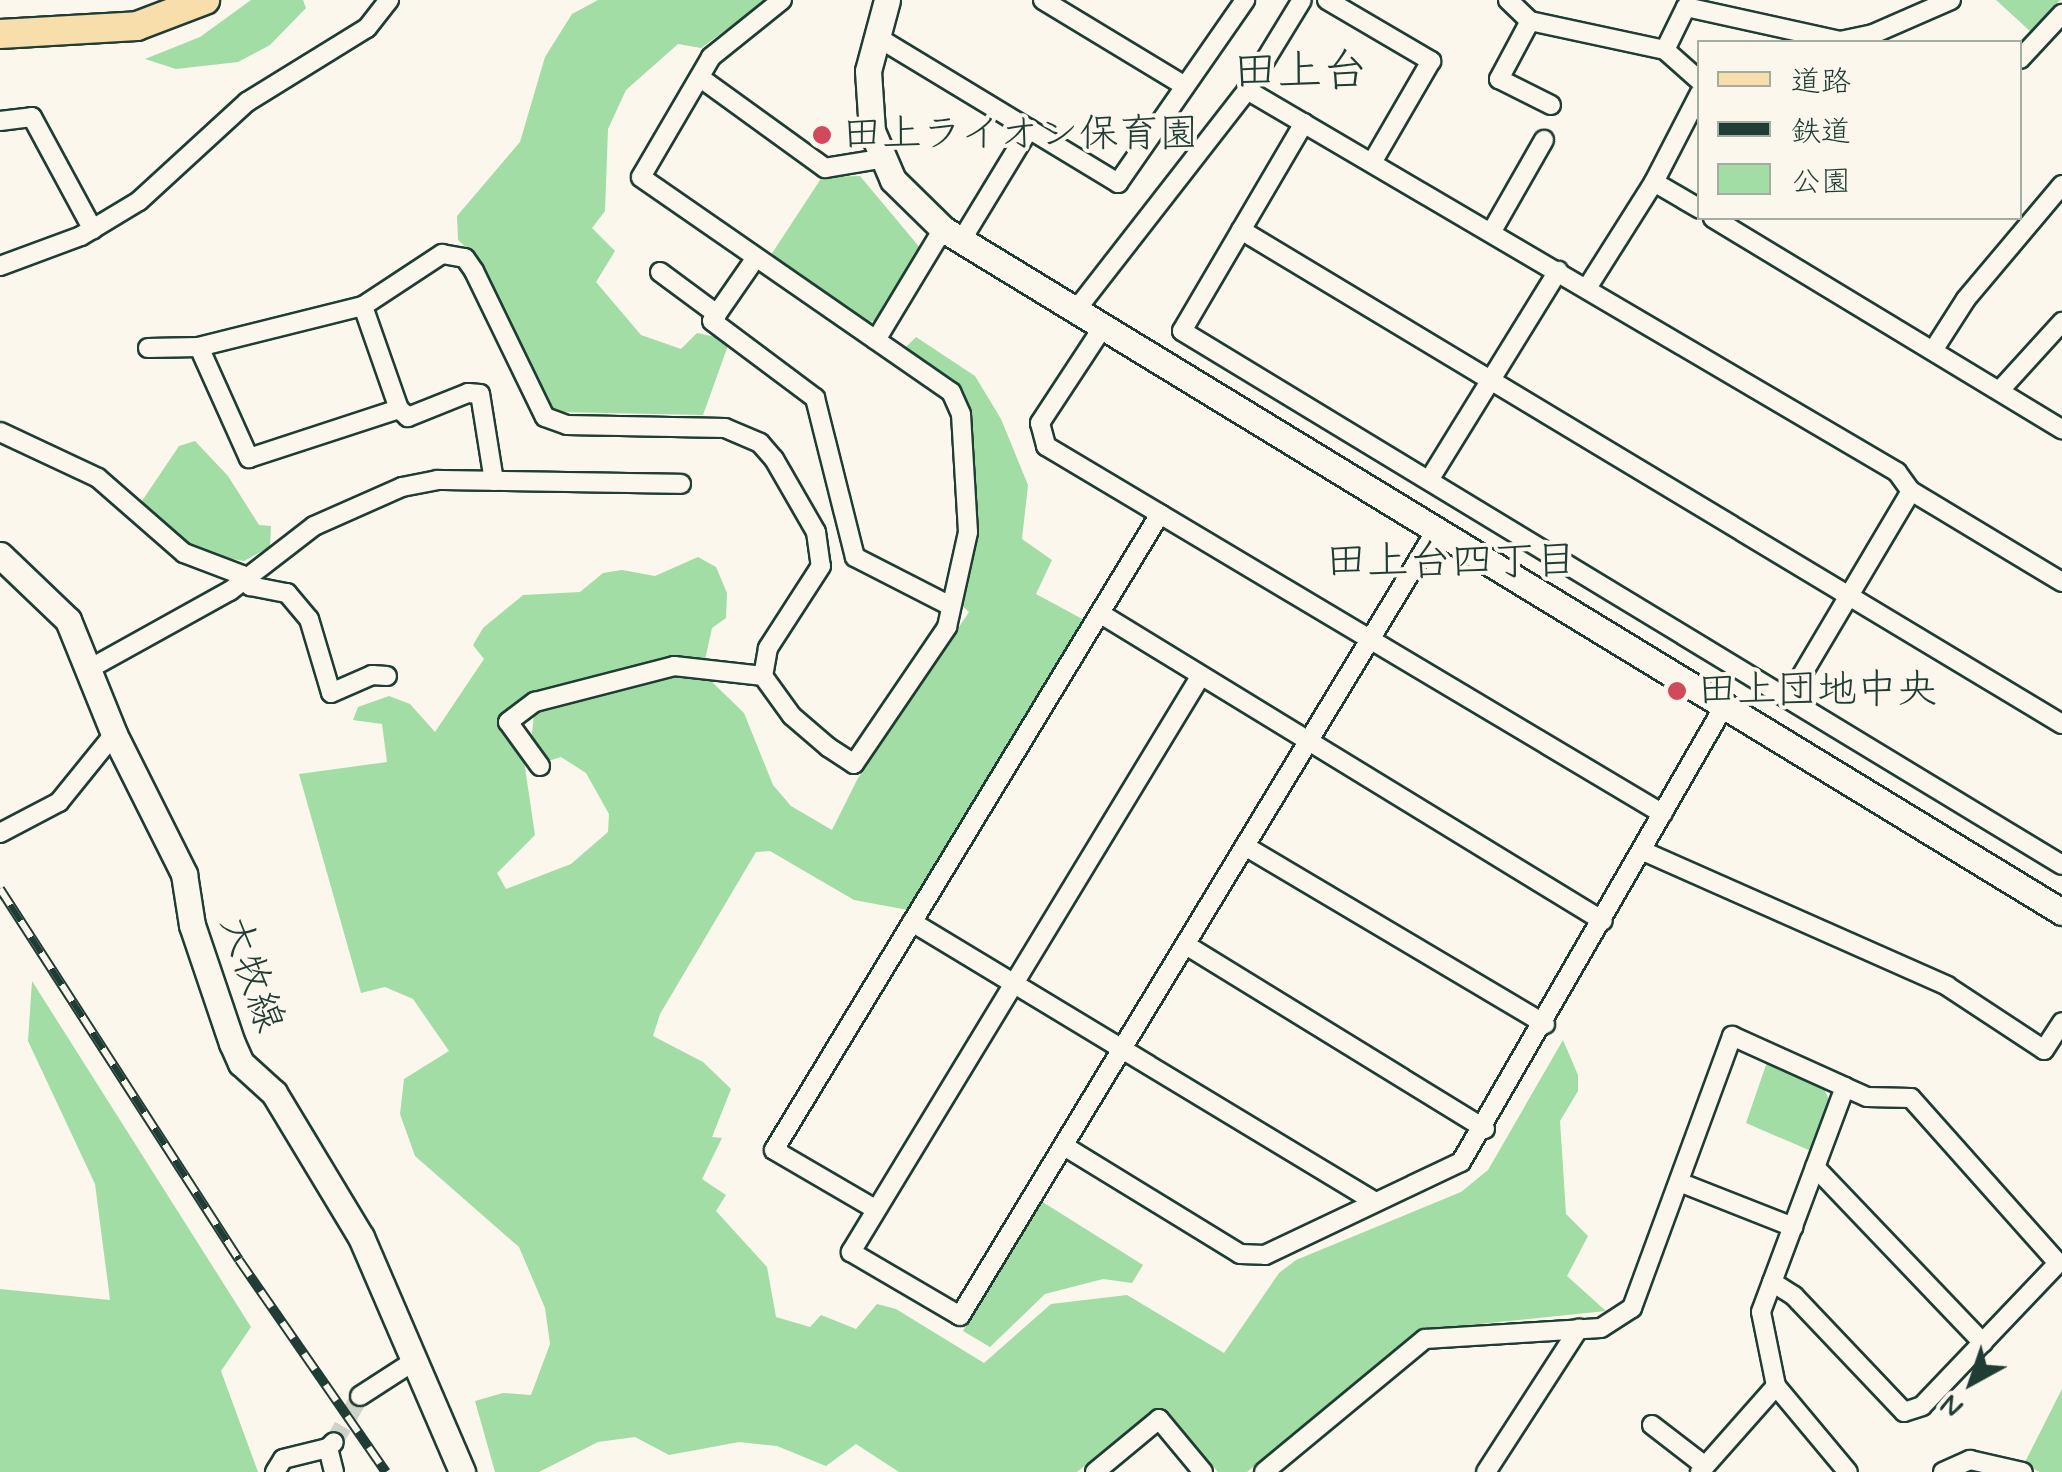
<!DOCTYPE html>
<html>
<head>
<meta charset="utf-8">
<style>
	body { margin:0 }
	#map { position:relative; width:2062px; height:1472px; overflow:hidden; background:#fbf7ec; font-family:Mynerve,"Klee One",sans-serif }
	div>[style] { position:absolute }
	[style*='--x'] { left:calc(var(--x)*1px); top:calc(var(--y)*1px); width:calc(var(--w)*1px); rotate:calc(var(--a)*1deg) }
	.green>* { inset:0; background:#a1dda4 }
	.street-tunnel>* { height:18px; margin-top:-9px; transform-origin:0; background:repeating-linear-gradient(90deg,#cfd2c7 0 18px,transparent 0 27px) }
	.roads { filter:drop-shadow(2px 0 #1f3d34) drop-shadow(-2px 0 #1f3d34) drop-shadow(0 2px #1f3d34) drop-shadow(0 -2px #1f3d34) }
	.street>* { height:18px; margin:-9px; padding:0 9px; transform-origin:9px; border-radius:9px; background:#fbf7ec }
	.secondary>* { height:25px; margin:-12.5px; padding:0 12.5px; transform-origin:12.5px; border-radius:12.5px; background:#fbf7ec }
	.primary>* { height:28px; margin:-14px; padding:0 14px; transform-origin:14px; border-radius:14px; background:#f8deab }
	.rail>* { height:10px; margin-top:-5px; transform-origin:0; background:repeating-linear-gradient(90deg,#fbf7ec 0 19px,#1f3d34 0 38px); box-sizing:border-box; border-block:2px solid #1f3d34 }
	.dots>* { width:28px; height:28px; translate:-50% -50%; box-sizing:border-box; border:5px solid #fbf7ec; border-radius:50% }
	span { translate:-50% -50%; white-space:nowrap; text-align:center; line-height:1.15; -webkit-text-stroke:8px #fbf7ec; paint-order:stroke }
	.poi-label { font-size:40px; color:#1f3d34 }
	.left { translate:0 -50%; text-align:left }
	.street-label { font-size:40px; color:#1f3d34 }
	.neighbourhood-label { font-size:42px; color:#1f3d34 }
	.quarter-label { font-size:45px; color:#1f3d34 }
	.legend { position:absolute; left:1697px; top:40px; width:325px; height:180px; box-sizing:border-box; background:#fbf7ec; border:2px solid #a3ada2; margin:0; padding:12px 18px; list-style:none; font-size:30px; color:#1f3d34 }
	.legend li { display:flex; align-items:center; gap:20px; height:50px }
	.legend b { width:50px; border:2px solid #a3ada2 }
	.north { position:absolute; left:1922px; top:1332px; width:100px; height:100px; -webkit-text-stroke:8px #fbf7ec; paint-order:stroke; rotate:220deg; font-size:28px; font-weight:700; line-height:40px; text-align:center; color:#1f3d34 }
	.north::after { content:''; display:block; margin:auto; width:35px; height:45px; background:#1f3d34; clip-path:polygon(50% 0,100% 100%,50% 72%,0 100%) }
</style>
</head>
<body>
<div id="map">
	<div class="green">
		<i style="clip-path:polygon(251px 0,303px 0,306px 8px,270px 45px,238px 62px,176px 69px,145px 59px,200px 37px)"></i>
		<i style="clip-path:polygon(598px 0,768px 0,701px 48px,678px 44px,626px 90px,608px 129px,605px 211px,592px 228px,615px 251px,596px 282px,641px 335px,681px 349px,697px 333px,730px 340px,703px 415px,558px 412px,544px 400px,515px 344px,480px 260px,458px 240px,457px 216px,520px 142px,545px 57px,572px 14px)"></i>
		<i style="clip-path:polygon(1996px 0,2060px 0,2031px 32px)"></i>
		<i style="clip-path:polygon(860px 176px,921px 249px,876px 321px,861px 323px,769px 258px,822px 177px)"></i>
		<i style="clip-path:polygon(916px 337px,975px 376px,1001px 419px,1028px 485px,1022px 539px,1052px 560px,1036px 594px,1086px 621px,908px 910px,854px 900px,770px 851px,756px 852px,660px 1014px,653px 1036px,703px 1062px,731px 1089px,712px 1137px,722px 1138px,702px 1179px,726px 1195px,716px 1211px,767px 1267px,776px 1317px,810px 1327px,821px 1315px,856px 1329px,877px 1304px,896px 1309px,984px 1363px,1051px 1304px,1127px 1295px,1224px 1353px,1279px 1273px,1296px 1260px,1461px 1192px,1488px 1170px,1563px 1040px,1578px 1075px,1578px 1091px,1560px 1121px,1566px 1214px,1588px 1236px,1567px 1276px,1606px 1311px,1420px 1330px,1247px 1472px,1218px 1472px,1164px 1408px,1155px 1408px,1077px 1472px,899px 1472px,856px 1444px,826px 1466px,777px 1446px,739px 1442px,669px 1455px,635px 1437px,598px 1442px,539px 1472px,495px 1472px,475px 1401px,503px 1393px,531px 1395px,550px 1344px,545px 1308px,519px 1247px,415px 1156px,400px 1114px,404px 1079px,449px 1051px,413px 999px,385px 987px,361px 993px,299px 774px,387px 762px,382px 724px,353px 720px,358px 707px,389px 696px,410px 704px,435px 732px,484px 659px,473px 645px,483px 628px,523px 595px,580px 592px,603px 573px,622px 570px,655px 576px,698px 557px,716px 567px,727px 593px,726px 618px,712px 628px,705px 660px,555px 686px,499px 722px,523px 754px,535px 835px,497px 873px,506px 889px,571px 864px,608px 832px,609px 814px,586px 773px,561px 757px,545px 762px,531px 742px,534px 715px,547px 704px,689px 672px,710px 680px,744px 713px,773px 785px,791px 806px,832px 830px,858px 778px,969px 612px,959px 603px,978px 533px,970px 411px,959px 384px,904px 349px)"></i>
		<i style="clip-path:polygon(195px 441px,228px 476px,259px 525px,271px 526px,270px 547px,244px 561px,214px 556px,182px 544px,140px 504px,179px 446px)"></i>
		<i style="clip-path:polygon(32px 981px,251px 1327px,221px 1371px,258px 1472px,0 1472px,0 1289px,110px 1300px,95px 1184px,28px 1041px)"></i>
		<i style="clip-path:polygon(1768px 1059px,1823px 1086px,1830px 1102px,1811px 1151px,1746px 1123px)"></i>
		<i style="clip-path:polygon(1041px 1201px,1143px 1265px,1132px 1283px,1103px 1279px,1045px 1294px,990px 1347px,963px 1331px)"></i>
		<i style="clip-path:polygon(2062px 1389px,2062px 1472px,2040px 1472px,2024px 1464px)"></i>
	</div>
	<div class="street-tunnel">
		<i style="--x:334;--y:1442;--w:53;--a:-60.5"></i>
	</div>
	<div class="roads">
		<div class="street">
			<i style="--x:1043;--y:0;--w:166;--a:31.2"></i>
			<i style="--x:1327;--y:0;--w:121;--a:30.4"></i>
			<i style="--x:1431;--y:61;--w:116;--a:120.1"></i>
			<i style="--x:1508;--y:0;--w:30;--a:44"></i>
			<i style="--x:1530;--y:21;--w:138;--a:12.1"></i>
			<i style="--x:1665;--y:50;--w:47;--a:41.5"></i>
			<i style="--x:1530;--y:21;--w:66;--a:118.1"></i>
			<i style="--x:1499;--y:79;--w:58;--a:26.6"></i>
			<i style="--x:877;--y:37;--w:282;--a:31.2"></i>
			<i style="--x:1118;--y:183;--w:223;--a:-55.2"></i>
			<i style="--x:1665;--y:50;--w:48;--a:-64"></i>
			<i style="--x:1686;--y:7;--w:158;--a:12.4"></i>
			<i style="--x:1840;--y:41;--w:34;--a:-12"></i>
			<i style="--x:1873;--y:34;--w:85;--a:-23.6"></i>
			<i style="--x:2020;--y:59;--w:62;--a:-47"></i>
			<i style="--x:702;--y:79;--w:152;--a:35.9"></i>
			<i style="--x:825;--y:168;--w:56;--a:-9.3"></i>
			<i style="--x:1247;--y:90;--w:754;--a:30.44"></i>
			<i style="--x:1897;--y:472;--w:24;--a:54"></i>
			<i style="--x:1911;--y:491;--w:176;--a:31.1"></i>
			<i style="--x:0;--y:121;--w:32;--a:-7"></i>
			<i style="--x:32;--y:117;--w:128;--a:61.6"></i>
			<i style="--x:1304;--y:123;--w:241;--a:120.4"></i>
			<i style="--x:1182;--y:331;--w:1029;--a:31.25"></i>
			<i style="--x:1654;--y:182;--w:53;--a:30.4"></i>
			<i style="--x:1713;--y:218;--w:408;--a:31.2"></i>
			<i style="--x:1241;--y:230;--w:958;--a:31.04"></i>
			<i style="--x:1492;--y:231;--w:105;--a:-60.3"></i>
			<i style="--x:961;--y:241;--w:131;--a:-58.7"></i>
			<i style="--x:755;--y:259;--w:75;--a:124.7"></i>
			<i style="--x:712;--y:321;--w:129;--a:36.8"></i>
			<i style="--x:815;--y:398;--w:164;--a:75.9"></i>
			<i style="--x:855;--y:557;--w:106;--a:27.1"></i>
			<i style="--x:0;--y:266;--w:86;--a:-20.3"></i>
			<i style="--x:81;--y:236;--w:68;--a:-31.1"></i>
			<i style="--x:139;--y:201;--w:147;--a:-42.5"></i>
			<i style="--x:247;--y:102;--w:141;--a:-31.7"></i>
			<i style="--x:367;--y:28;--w:36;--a:-52"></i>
			<i style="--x:660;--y:272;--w:71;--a:36.4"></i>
			<i style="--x:1587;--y:288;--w:125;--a:-57.7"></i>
			<i style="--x:1654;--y:182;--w:100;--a:-62.7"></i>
			<i style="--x:363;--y:306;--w:169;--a:166"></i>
			<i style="--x:199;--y:347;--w:122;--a:65.8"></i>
			<i style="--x:249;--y:458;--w:158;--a:-18.1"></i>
			<i style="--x:1076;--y:310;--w:279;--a:-52.1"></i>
			<i style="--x:1247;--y:90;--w:105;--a:-58.6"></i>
			<i style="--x:1103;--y:327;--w:115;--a:123.3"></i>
			<i style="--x:1040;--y:423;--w:24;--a:75"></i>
			<i style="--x:1046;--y:446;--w:718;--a:30.81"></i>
			<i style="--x:876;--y:340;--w:130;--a:-58.9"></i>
			<i style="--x:148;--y:348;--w:51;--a:-1.1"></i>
			<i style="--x:1934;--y:349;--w:59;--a:-57.4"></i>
			<i style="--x:1966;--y:299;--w:149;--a:-49.9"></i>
			<i style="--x:2001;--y:389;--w:91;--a:-47.7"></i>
			<i style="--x:0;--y:432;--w:108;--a:25.1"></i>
			<i style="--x:98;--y:478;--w:114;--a:41.1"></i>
			<i style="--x:184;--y:553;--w:62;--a:20.8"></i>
			<i style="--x:242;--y:575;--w:14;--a:54"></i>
			<i style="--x:250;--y:586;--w:38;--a:11"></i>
			<i style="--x:287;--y:593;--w:34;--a:50"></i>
			<i style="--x:309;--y:619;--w:77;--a:73.4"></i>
			<i style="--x:331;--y:693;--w:45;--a:-23.7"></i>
			<i style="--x:372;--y:675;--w:15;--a:4"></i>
			<i style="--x:1429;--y:480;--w:246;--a:-58.3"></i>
			<i style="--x:494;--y:481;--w:88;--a:-99.1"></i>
			<i style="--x:480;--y:394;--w:12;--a:-175"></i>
			<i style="--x:468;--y:393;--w:65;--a:158.2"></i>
			<i style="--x:408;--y:417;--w:12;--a:-138"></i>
			<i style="--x:399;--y:409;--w:109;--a:-109.3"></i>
			<i style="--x:363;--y:306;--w:95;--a:-33.4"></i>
			<i style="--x:442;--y:254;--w:23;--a:10"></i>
			<i style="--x:465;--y:258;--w:16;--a:55"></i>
			<i style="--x:474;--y:271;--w:162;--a:64.1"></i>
			<i style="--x:545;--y:417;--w:23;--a:20"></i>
			<i style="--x:567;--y:425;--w:158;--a:1.1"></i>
			<i style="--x:725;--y:428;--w:38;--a:23"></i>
			<i style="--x:760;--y:443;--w:21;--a:49"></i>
			<i style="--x:774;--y:459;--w:84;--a:60.1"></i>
			<i style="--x:816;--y:532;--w:34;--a:82"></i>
			<i style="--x:821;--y:566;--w:98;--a:122.9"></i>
			<i style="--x:768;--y:648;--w:28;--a:100"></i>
			<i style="--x:763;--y:676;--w:49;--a:54.1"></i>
			<i style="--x:792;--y:716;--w:48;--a:40.7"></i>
			<i style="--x:828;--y:747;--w:31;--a:33"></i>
			<i style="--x:854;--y:764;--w:166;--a:-55.8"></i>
			<i style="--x:947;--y:627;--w:97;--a:-77.5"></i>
			<i style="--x:968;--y:532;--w:118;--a:-93.4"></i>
			<i style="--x:961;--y:414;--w:24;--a:-114"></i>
			<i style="--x:951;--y:392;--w:377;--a:-145.3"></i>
			<i style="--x:641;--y:177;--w:139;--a:-59.7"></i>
			<i style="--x:711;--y:57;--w:91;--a:-38.8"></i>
			<i style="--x:1101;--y:614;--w:588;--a:31.45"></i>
			<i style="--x:89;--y:669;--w:161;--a:-29"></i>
			<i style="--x:230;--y:591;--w:106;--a:-37.7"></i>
			<i style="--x:314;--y:526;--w:96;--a:-23.9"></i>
			<i style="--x:402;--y:487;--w:36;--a:-11"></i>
			<i style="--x:437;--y:480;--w:244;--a:0.9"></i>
			<i style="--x:1200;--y:677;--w:673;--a:121.26"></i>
			<i style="--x:851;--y:1252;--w:126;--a:30.4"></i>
			<i style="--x:960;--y:1316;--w:920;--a:-58.78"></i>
			<i style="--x:1790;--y:695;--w:237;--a:-59.3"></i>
			<i style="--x:540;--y:766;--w:54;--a:-126"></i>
			<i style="--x:508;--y:722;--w:34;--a:-37"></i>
			<i style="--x:535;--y:702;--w:144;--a:-14.5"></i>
			<i style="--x:674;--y:666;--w:90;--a:6.4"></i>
			<i style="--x:0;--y:833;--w:67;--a:-27.7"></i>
			<i style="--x:59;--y:802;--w:87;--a:-51"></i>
			<i style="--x:1245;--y:846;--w:349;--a:30.7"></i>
			<i style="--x:1643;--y:851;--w:333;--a:23.9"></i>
			<i style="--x:1947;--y:986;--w:116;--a:33.4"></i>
			<i style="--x:2044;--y:1050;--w:33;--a:-57"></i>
			<i style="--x:912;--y:922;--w:537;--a:31.15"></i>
			<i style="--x:1186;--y:945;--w:351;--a:31.6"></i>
			<i style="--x:1064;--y:1146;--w:206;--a:31.5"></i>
			<i style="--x:1240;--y:1254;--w:25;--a:2"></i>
			<i style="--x:1265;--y:1255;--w:217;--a:-25.4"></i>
			<i style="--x:1461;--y:1162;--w:524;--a:-60.01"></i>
			<i style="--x:1815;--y:1167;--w:243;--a:46.3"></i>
			<i style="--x:1679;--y:1182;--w:123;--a:21.5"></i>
			<i style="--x:875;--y:1209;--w:117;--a:-149.7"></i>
			<i style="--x:774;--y:1150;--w:744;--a:-58.75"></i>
			<i style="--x:1772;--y:1282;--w:26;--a:32"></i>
			<i style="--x:1794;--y:1296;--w:160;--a:46.5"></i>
			<i style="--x:1904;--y:1412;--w:19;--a:-18"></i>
			<i style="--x:1922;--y:1406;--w:197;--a:-46.4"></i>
			<i style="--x:2058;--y:1263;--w:221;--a:-131.7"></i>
			<i style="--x:1911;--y:1098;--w:44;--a:-178.7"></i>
			<i style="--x:1867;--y:1097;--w:24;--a:-156"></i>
			<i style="--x:1776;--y:1386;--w:112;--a:50.1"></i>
			<i style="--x:360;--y:1396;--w:64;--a:-32.9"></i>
			<i style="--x:1652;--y:1425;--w:67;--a:37.7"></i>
			<i style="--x:275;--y:1472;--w:15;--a:-58"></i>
			<i style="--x:283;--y:1459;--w:46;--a:-13.7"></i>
			<i style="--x:334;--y:1472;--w:25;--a:-104"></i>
			<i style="--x:328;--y:1448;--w:8;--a:-45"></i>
			<i style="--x:1095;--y:1472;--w:83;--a:-39.6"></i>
			<i style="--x:1159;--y:1419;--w:69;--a:50.3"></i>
			<i style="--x:1264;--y:1472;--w:209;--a:-39.6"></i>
			<i style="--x:1425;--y:1339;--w:176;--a:-3.6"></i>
			<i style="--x:1601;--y:1328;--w:37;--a:-33"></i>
			<i style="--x:1632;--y:1308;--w:290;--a:-69.8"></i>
			<i style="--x:1732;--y:1036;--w:124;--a:24.3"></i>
			<i style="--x:1845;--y:1087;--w:240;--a:110.5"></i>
			<i style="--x:1761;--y:1312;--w:76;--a:78.5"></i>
			<i style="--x:1776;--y:1386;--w:115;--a:131.5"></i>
			<i style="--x:1486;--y:1472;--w:171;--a:-57.1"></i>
			<i style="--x:1943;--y:1472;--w:30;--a:-24"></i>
			<i style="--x:1970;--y:1460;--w:54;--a:12.8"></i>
		</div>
		<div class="secondary">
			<i style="--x:887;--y:0;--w:73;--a:105"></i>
			<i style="--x:868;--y:71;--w:60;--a:86.2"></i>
			<i style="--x:872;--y:131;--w:53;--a:66.8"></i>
			<i style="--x:893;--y:180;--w:70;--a:44.4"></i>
			<i style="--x:943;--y:229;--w:1311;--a:31.4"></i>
			<i style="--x:0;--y:555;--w:94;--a:43.7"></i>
			<i style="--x:68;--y:620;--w:123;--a:68"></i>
			<i style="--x:114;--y:734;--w:157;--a:63.4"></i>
			<i style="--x:184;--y:874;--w:52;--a:81.1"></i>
			<i style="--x:192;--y:925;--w:125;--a:71.3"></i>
			<i style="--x:232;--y:1043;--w:22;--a:66"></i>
			<i style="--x:241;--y:1063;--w:45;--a:42.3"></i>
			<i style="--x:274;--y:1093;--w:168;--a:58.9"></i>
			<i style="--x:361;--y:1237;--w:256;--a:66.7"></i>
		</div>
		<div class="primary">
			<i style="--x:0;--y:34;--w:137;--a:-3.3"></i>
			<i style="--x:137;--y:26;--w:73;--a:-20.9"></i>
		</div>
	</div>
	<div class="rail">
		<i style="--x:0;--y:889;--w:441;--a:57.2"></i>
		<i style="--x:239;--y:1260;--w:258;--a:55.3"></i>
	</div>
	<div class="dots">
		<i style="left:822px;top:135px;background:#d1495b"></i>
		<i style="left:1677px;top:691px;background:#d1495b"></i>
	</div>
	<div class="poi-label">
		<span class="left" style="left:842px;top:135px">田上ライオン保育園</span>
		<span class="left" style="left:1697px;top:691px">田上団地中央</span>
	</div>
	<div class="street-label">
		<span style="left:251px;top:974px;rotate:71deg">大牧線</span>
	</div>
	<div class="neighbourhood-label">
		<span style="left:1451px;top:563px">田上台四丁目</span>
	</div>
	<div class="quarter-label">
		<span style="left:1300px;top:73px">田上台</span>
	</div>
	<ul class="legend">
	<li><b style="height:12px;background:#f8deab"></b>道路</li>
	<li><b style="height:12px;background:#1f3d34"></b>鉄道</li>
	<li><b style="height:28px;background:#a1dda4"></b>公園</li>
	</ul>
	<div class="north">N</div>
</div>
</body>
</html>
